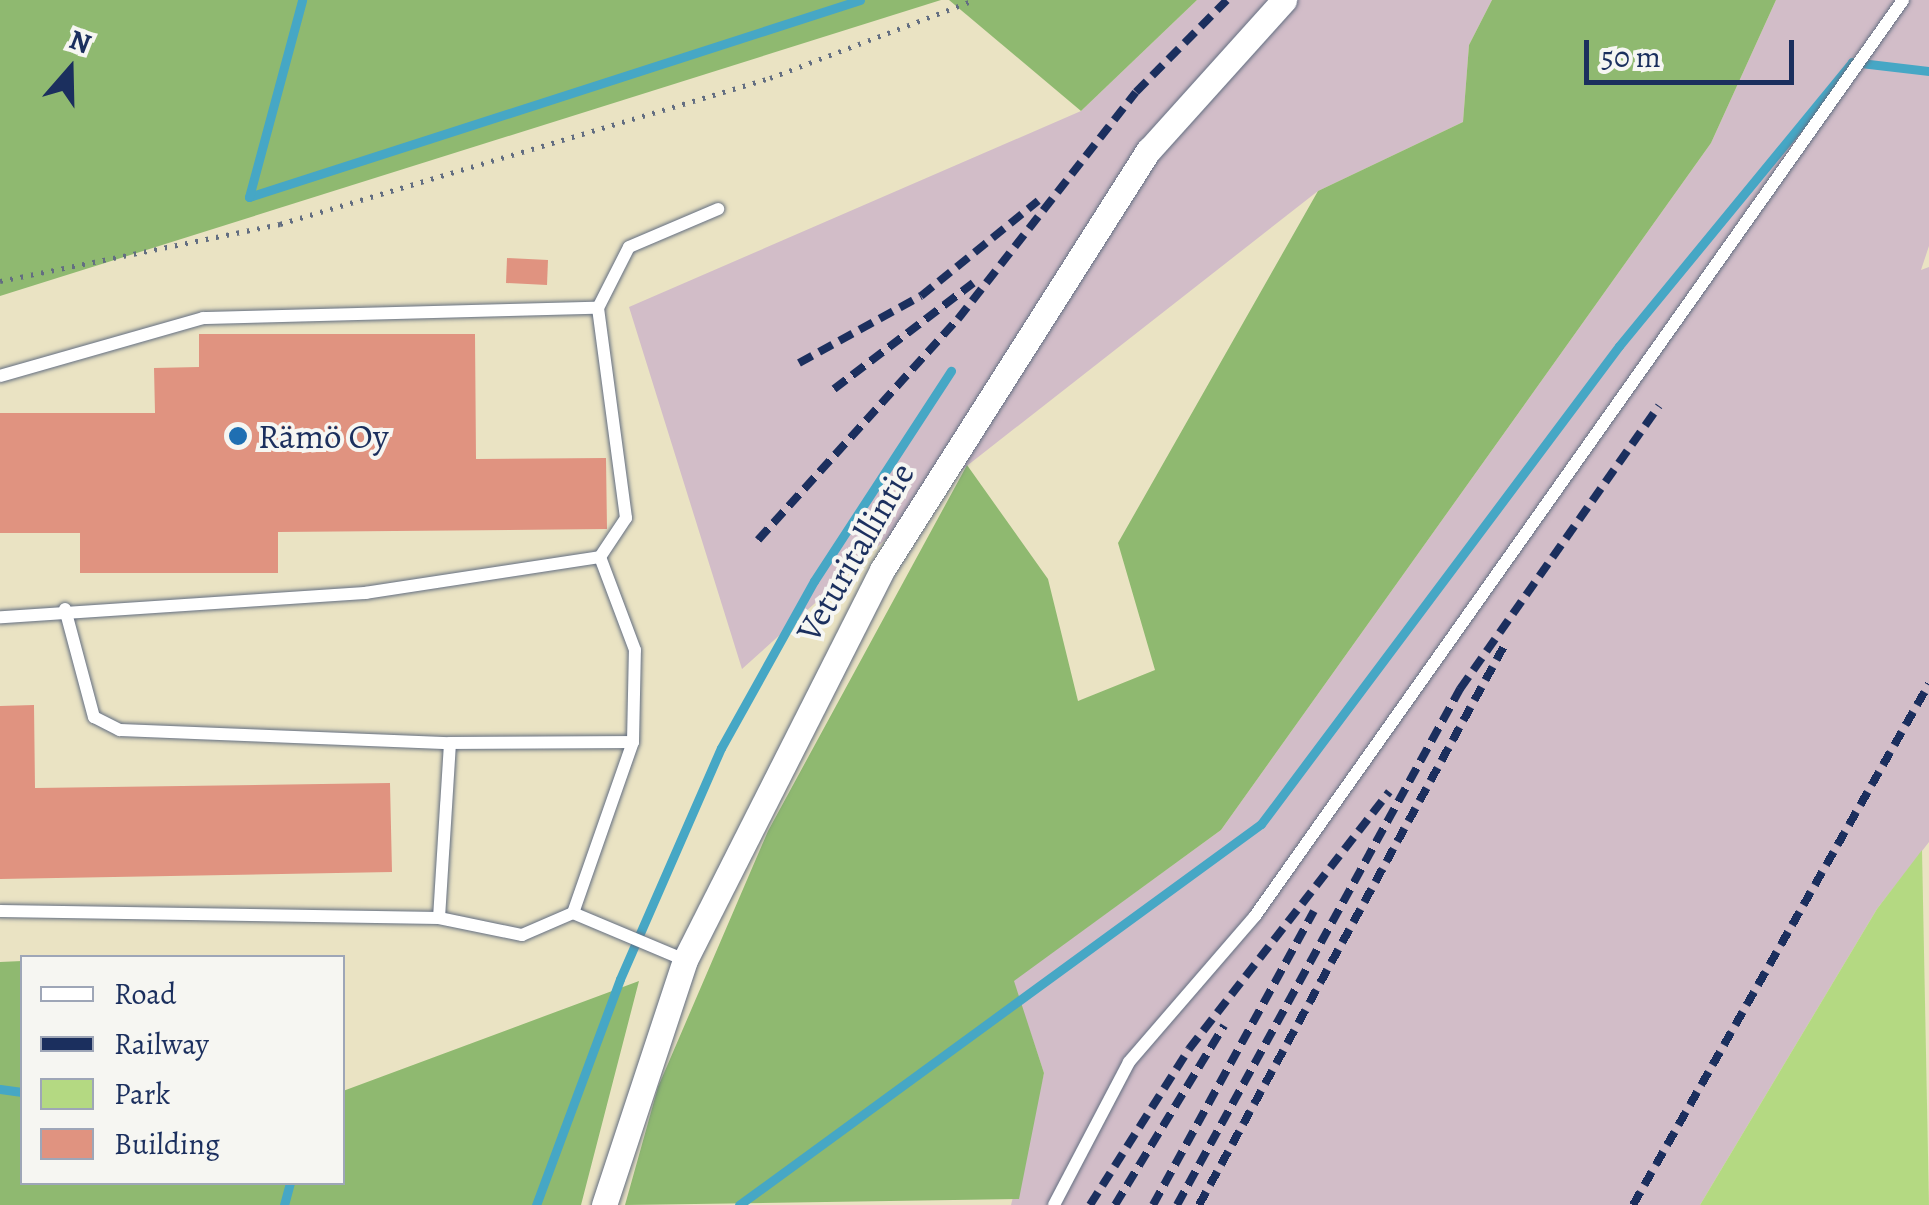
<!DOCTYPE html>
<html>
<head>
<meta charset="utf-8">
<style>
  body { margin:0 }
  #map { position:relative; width:1929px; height:1205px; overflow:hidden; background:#eae3c3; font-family:Alegreya,serif }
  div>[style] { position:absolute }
  .industrial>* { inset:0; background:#d2bdc8 }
  .green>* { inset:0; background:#b4d982 }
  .forest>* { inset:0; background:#8fb970 }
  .stream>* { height:9px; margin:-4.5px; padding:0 4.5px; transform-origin:4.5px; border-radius:4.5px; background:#46a7c5 }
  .building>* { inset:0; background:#e09380 }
  .path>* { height:5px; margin-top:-2.5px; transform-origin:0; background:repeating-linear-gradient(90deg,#636e81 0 2.5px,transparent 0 10.5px) }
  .roads { filter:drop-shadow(0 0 2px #636e81) drop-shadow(0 0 2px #636e81) }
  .service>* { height:12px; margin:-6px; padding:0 6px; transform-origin:6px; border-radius:6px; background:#fff }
  .minor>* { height:25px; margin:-12.5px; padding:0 12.5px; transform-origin:12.5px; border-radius:12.5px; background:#fff }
  .rail>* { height:8px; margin-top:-4px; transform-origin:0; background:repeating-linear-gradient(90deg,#1b2f5e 0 15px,transparent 0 23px) }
  .dots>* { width:28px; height:28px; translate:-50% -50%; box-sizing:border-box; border:5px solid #f6f6f2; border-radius:50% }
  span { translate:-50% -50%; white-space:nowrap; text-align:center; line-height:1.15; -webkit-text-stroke:8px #f6f6f2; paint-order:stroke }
  .poi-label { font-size:35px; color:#1b2f5e }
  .left { translate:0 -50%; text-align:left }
  .street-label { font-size:35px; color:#1b2f5e }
  .legend { position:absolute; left:20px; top:955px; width:325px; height:230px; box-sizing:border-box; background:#f6f6f2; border:2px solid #9ea6b7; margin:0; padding:12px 18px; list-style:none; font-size:30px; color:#1b2f5e }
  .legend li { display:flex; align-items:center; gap:20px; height:50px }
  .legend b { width:50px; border:2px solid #9ea6b7 }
  .north { position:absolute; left:20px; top:20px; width:100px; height:100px; -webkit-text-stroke:8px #f6f6f2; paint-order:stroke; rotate:20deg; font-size:28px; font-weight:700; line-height:40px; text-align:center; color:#1b2f5e }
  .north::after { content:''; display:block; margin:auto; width:35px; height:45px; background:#1b2f5e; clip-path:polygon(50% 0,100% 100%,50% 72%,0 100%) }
  .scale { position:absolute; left:1584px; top:40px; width:210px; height:45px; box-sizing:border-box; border:5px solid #1b2f5e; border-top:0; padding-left:12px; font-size:30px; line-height:35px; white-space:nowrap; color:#1b2f5e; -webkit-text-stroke:8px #f6f6f2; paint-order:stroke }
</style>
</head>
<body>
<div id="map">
  <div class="industrial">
    <div style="clip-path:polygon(1197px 0,1492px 0,1469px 45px,1463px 122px,1318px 191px,968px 465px,742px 669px,629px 307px,1081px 111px)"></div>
    <div style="clip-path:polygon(1776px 0,1929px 0,1929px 246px,1921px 270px,1929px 267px,1929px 842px,1877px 909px,1700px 1205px,1011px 1205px,1044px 1073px,1013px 981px,1221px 830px,1711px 143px)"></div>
  </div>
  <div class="green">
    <div style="clip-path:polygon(1922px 850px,1929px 1205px,1700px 1205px,1877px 909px)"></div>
  </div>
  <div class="forest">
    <div style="clip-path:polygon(0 0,941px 0,0 296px)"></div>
    <div style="clip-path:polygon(949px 0,1197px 0,1081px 111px)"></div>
    <div style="clip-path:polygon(1492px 0,1776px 0,1711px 143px,1221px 830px,1014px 981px,1044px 1073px,1019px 1199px,625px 1205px,658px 1087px,768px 831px,967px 465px,1048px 579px,1078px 701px,1155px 670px,1118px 543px,1318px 191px,1463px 122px,1469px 45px)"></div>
    <div style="clip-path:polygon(22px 961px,22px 1182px,342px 1182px,343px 1091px,639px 981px,581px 1205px,0 1205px,0 962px)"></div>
  </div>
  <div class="stream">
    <div style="left:249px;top:197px;width:642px;rotate:-17.87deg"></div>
    <div style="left:249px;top:197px;width:204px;rotate:-74.9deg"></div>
    <div style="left:0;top:1089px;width:22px;rotate:8deg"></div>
    <div style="left:284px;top:1205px;width:24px;rotate:-75deg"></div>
    <div style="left:536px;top:1205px;width:241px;rotate:-69.6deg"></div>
    <div style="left:620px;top:979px;width:252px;rotate:-66.4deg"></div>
    <div style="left:721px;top:748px;width:191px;rotate:-60.9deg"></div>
    <div style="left:814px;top:581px;width:251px;rotate:-56.9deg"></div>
    <div style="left:739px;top:1205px;width:646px;rotate:-36.13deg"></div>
    <div style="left:1261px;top:824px;width:597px;rotate:-53.17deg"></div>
    <div style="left:1619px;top:346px;width:367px;rotate:-50.6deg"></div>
    <div style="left:1852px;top:62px;width:78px;rotate:6.7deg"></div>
  </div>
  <div class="building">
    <div style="clip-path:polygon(507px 258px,548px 260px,547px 285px,506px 283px)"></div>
    <div style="clip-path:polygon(199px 334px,475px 334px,476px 459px,606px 458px,607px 529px,278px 532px,278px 573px,80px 573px,80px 533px,0 533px,0 413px,155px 413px,154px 368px,199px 367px)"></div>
    <div style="clip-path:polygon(34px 705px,35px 788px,390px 783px,392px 872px,0 879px,0 706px)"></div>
  </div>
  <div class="path">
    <div style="left:0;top:281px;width:286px;rotate:-11.5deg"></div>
    <div style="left:280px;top:224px;width:511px;rotate:-16.59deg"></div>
    <div style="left:770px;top:78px;width:218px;rotate:-20.9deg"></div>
  </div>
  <div class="roads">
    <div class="service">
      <div style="left:598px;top:308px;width:68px;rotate:-63.1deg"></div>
      <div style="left:629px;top:247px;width:97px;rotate:-23.1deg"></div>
      <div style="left:0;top:376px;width:211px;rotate:-15.9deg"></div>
      <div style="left:203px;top:318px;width:395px;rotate:-1.5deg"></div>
      <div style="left:598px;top:308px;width:212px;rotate:82.4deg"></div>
      <div style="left:626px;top:518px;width:47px;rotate:123.7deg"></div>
      <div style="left:600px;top:557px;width:237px;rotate:171.3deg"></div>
      <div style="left:366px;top:593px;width:367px;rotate:176.2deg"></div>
      <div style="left:65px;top:609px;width:112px;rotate:75deg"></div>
      <div style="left:94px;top:717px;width:29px;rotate:27deg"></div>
      <div style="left:120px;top:730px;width:330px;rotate:2.3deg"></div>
      <div style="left:0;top:911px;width:439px;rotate:0.9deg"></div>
      <div style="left:439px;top:918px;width:85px;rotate:11.6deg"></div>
      <div style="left:522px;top:935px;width:56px;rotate:-23.3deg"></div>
      <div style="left:573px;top:913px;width:121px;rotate:22.8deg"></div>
      <div style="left:573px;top:913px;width:181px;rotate:-70.7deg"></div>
      <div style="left:633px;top:742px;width:92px;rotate:-88.8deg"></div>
      <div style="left:635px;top:650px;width:99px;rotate:-110.6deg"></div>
      <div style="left:439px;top:918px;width:175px;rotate:-86.4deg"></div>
      <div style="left:450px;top:743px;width:183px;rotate:-0.3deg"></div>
      <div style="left:1054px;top:1205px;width:161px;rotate:-62.3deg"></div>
      <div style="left:1129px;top:1062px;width:193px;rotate:-49.2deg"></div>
      <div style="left:1255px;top:916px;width:1122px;rotate:-54.72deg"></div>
    </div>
    <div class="minor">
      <div style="left:604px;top:1205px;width:258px;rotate:-71.7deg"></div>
      <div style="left:685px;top:960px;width:437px;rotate:-63.2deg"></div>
      <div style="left:882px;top:570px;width:498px;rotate:-57.6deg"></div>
      <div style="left:1149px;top:150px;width:202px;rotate:-48deg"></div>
    </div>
  </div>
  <div class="rail">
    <div style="left:799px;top:363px;width:139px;rotate:-28.8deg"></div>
    <div style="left:921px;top:296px;width:151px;rotate:-39.1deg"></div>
    <div style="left:834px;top:389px;width:175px;rotate:-37.3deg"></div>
    <div style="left:758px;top:540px;width:298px;rotate:-47.9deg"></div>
    <div style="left:958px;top:319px;width:288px;rotate:-51.9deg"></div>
    <div style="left:1136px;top:92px;width:129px;rotate:-45.3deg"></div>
    <div style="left:1090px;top:1205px;width:185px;rotate:-57.6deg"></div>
    <div style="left:1189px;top:1049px;width:326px;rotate:-52.1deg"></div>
    <div style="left:1115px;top:1205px;width:210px;rotate:-58.7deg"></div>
    <div style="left:1153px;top:1205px;width:335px;rotate:-61.3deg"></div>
    <div style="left:1177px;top:1205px;width:589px;rotate:-61.26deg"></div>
    <div style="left:1460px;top:689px;width:346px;rotate:-54.9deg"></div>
    <div style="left:1199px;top:1205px;width:635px;rotate:-61.38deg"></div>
    <div style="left:1633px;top:1205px;width:599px;rotate:-60.4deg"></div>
  </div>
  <div class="dots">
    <div style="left:238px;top:436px;background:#1f6fb2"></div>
  </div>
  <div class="poi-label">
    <span class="left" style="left:258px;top:436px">Rämö Oy</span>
  </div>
  <div class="street-label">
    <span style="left:855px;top:552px;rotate:-60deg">Veturitallintie</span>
  </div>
  <ul class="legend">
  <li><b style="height:12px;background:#fff"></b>Road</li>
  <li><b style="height:12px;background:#1b2f5e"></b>Railway</li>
  <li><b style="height:28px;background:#b4d982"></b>Park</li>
  <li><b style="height:28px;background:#e09380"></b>Building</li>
  </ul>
  <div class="north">N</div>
  <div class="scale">50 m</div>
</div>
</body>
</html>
